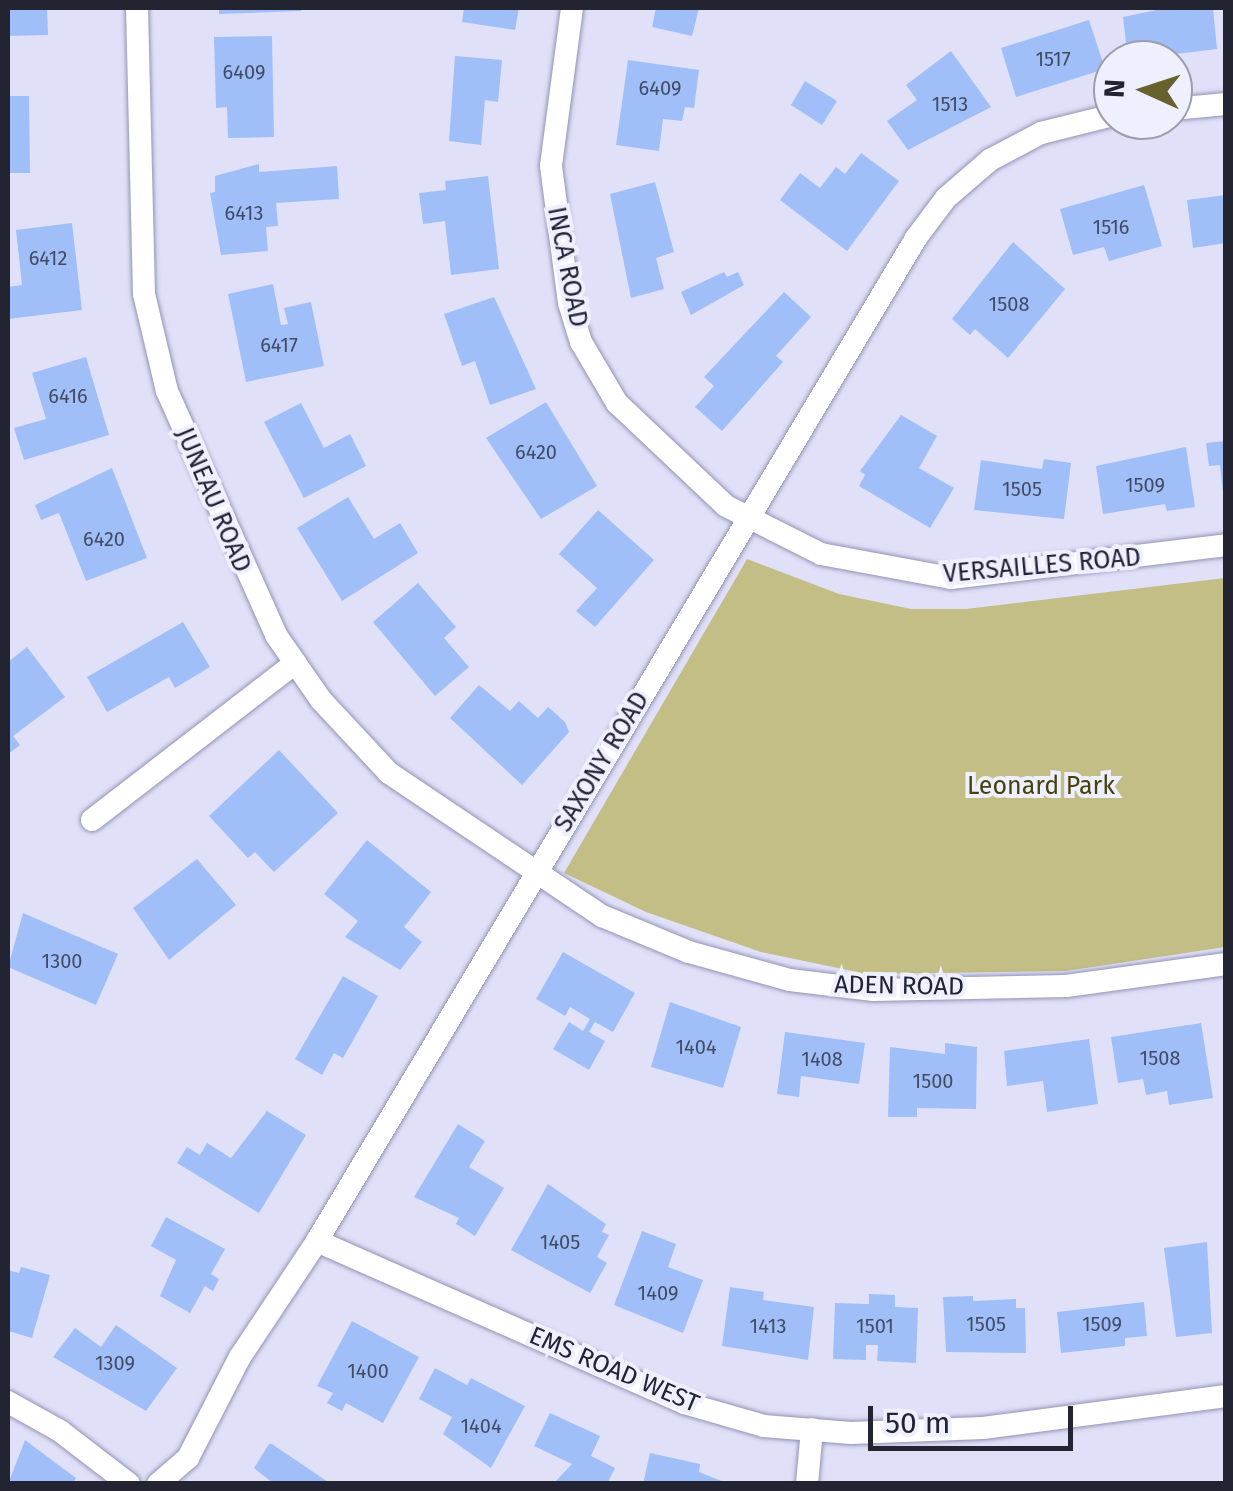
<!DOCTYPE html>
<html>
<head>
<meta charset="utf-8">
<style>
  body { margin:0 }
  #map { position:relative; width:1233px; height:1491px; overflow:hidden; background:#e0e1f8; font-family:"Fira Sans",sans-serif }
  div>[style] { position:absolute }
  .green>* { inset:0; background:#c3bd86 }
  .building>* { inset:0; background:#a0bff8 }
  .roads { filter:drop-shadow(0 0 2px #9193b6) drop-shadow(0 0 2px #9193b6) }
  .minor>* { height:22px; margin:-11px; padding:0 11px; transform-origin:11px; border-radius:11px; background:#fff }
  span { translate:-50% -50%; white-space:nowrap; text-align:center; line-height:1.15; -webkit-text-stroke:8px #eeefff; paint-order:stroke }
  .number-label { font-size:20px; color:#424b64 }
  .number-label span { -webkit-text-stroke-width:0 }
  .street-label { font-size:25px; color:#232432 }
  .park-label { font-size:25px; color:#47410b }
  .frame { position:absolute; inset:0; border:10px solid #232432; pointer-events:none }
  .north { position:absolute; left:1093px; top:40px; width:100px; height:100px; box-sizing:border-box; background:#eeefff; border:2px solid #9d9ead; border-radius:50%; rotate:273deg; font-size:28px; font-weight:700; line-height:40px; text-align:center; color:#232432 }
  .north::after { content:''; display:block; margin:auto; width:35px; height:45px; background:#67612d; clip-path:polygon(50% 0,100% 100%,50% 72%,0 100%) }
  .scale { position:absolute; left:868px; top:1406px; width:205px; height:45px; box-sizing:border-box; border:5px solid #232432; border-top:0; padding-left:12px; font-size:30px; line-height:35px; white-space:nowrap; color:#232432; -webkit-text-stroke:8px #eeefff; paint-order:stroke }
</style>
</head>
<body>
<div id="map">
  <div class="green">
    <div style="clip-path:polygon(747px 559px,839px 594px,911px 609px,966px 609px,1225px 578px,1225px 947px,1066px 971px,867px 974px,761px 952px,646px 912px,564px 873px)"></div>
  </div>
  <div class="building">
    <div style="clip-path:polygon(8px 8px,47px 8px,48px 35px,8px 36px)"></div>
    <div style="clip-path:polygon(219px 8px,301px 8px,301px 11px,219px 14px)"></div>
    <div style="clip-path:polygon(464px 8px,519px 8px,515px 30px,462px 22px)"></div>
    <div style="clip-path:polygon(656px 8px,699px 8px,692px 36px,652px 27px)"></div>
    <div style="clip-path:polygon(1166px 8px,1213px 8px,1217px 49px,1128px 60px,1123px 17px)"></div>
    <div style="clip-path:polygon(1089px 20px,1105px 69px,1016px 97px,1001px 48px)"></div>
    <div style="clip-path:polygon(272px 36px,274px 137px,228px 138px,227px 107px,216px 108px,214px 37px)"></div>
    <div style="clip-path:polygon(951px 51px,991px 107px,908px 150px,887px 121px,917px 100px,906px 85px)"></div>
    <div style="clip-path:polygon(455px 56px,502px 60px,498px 102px,485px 100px,481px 145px,449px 141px)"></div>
    <div style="clip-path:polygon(628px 60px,699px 70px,694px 108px,685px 107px,682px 121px,663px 119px,659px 151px,616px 145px)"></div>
    <div style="clip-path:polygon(805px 81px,837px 101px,822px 125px,791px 105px)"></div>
    <div style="clip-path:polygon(8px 96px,29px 96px,30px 173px,8px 173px)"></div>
    <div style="clip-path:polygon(861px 153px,899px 181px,847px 251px,780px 200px,800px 173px,820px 188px,836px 167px,845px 174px)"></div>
    <div style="clip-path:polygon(259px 164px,259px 172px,337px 166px,339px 199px,276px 203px,278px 226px,266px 227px,268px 251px,221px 255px,210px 193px,215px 192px,215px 176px)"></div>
    <div style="clip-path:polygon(488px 176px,499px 269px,451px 275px,445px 221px,423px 224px,419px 193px,446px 190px,445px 181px)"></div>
    <div style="clip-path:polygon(655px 182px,674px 252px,656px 258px,664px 289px,631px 298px,610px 194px)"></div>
    <div style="clip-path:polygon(1144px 185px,1162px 246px,1109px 261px,1104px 247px,1073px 255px,1060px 209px)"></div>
    <div style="clip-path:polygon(1226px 195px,1226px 243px,1193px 248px,1187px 200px)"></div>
    <div style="clip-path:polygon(72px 223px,82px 310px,8px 319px,8px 287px,22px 285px,16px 230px)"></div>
    <div style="clip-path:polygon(1013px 242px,1065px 289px,1008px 358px,975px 329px,970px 335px,952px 319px)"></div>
    <div style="clip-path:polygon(724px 272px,727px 277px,738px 272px,744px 285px,691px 315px,681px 292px)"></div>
    <div style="clip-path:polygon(273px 284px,281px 325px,288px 324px,284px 308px,311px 302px,324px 366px,246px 382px,228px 294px)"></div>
    <div style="clip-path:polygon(784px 292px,811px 317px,776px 356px,783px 362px,722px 431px,695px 407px,714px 386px,704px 377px)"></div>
    <div style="clip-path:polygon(494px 297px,536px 389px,490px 405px,475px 361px,462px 366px,444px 314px)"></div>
    <div style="clip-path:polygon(86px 357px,109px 435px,24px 460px,14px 428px,46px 419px,32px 373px)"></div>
    <div style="clip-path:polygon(546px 402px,597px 486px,541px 519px,486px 438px)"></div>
    <div style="clip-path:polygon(301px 403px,324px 448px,350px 434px,366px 466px,304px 498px,264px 422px)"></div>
    <div style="clip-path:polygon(901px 415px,937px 436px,919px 468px,954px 488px,930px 528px,859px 486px,865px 475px,860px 471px)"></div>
    <div style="clip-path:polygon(1226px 441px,1226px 492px,1223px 492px,1220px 465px,1209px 466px,1206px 443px)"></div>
    <div style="clip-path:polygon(1186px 447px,1195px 507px,1167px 511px,1165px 504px,1103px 514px,1096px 466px)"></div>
    <div style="clip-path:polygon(1044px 459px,1071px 463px,1064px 519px,974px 510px,981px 460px,1042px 469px)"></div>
    <div style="clip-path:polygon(112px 468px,147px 558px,86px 581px,59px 513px,41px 520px,35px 505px)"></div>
    <div style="clip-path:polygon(348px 497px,374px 539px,400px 523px,418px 553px,342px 601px,297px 528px)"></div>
    <div style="clip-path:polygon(598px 510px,654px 560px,595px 627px,576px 611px,597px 588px,559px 554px)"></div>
    <div style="clip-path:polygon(418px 583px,456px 627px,444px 638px,469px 667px,435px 696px,373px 622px)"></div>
    <div style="clip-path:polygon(183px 622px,210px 667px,175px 688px,169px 677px,107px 712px,87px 677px)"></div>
    <div style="clip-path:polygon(27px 647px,65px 697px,13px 736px,20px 745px,8px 754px,8px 662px)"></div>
    <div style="clip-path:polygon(479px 685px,510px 711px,519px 701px,538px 718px,548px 707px,565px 722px,569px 732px,522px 785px,450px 718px)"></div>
    <div style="clip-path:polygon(279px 750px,338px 813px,274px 872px,255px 852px,248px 858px,209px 816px)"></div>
    <div style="clip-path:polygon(367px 840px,431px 892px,404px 927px,422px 942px,400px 970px,345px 937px,358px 921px,324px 894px)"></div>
    <div style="clip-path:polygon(197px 859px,236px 905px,169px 960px,133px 908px)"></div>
    <div style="clip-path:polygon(23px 913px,118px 954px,96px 1005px,8px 967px)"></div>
    <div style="clip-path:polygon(563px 952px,635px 993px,613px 1032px,595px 1022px,589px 1032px,605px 1041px,589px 1070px,553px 1049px,569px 1022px,583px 1031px,590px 1019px,570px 1007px,565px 1016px,536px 999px)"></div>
    <div style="clip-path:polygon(343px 976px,378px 996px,343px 1058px,334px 1053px,322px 1075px,295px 1059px)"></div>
    <div style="clip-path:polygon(670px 1002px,741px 1027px,723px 1088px,651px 1067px)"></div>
    <div style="clip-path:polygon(1201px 1023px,1213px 1098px,1169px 1105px,1167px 1091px,1146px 1095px,1143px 1079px,1118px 1083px,1111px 1037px)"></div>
    <div style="clip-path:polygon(785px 1032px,865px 1043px,859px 1084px,801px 1076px,799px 1097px,777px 1094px)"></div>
    <div style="clip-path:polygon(1089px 1039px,1098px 1104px,1047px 1112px,1043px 1081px,1007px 1086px,1004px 1051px)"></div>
    <div style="clip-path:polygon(945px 1043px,977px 1047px,976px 1109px,917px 1108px,917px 1117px,888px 1117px,890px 1047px,945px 1054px)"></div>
    <div style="clip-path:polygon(267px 1111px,306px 1135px,259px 1213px,177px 1163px,187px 1147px,200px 1155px,207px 1143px,231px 1158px)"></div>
    <div style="clip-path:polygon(458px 1124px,485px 1141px,469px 1167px,504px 1188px,475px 1236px,456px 1224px,459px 1218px,414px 1197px)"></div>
    <div style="clip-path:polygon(548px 1184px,606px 1224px,602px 1232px,609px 1235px,597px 1257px,607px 1263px,590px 1293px,511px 1250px)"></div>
    <div style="clip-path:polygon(166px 1217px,225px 1249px,211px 1274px,219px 1279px,213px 1291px,205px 1286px,190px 1313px,160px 1296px,176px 1260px,151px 1246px)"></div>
    <div style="clip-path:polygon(642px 1231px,676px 1244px,668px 1267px,703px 1280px,683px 1333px,614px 1305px)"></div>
    <div style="clip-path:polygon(1207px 1242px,1212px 1333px,1176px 1337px,1164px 1248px)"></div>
    <div style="clip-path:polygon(21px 1267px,50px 1275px,32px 1338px,8px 1331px,8px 1270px,19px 1273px)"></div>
    <div style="clip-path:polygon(730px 1287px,764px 1292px,763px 1300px,814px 1307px,808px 1360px,722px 1346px)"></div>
    <div style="clip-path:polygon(869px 1294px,895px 1295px,895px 1307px,918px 1308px,916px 1363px,877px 1361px,878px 1345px,866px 1345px,866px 1360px,833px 1359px,835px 1303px,869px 1304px)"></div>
    <div style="clip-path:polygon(973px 1296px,973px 1301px,1016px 1299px,1016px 1308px,1025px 1308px,1026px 1353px,946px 1352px,943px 1297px)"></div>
    <div style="clip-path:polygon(1144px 1302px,1147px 1336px,1125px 1338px,1125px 1346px,1061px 1353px,1057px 1312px)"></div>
    <div style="clip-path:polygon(352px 1321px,419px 1357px,383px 1423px,346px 1403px,342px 1411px,327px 1403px,333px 1393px,317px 1386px)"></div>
    <div style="clip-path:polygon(116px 1325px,177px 1368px,146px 1411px,53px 1357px,75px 1328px,101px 1347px)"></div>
    <div style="clip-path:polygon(435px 1368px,467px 1385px,471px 1378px,525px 1406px,491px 1468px,443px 1434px,452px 1417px,419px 1399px)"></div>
    <div style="clip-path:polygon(550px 1413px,600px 1436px,591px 1456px,615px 1468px,607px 1484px,553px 1484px,572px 1464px,534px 1446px)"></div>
    <div style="clip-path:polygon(25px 1440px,76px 1478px,73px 1484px,8px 1484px)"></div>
    <div style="clip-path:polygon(269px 1444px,272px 1444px,331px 1484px,274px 1484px,254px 1468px)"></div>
    <div style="clip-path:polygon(650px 1453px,700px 1464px,699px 1472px,729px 1484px,643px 1484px)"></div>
  </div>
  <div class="roads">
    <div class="minor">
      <div style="left:137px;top:8px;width:286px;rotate:88.6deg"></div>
      <div style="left:144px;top:294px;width:100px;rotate:76.7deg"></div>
      <div style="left:167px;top:391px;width:267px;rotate:65.9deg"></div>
      <div style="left:276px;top:635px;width:79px;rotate:55.3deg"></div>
      <div style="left:321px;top:700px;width:100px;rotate:47deg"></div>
      <div style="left:389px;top:773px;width:257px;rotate:33.9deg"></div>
      <div style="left:602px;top:916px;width:94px;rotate:22.5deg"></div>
      <div style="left:689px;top:952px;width:105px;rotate:15.5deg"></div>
      <div style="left:790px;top:980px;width:84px;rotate:6.9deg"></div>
      <div style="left:873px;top:990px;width:193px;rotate:-1.2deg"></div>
      <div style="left:1066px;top:986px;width:162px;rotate:-7.8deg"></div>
      <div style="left:572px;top:8px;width:159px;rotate:97.6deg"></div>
      <div style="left:551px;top:166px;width:138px;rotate:82.5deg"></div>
      <div style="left:569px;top:303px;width:41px;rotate:72.9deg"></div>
      <div style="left:581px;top:342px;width:71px;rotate:59.5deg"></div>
      <div style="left:617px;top:403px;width:150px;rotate:43.4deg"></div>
      <div style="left:726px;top:506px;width:106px;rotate:26.8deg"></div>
      <div style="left:821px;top:554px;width:132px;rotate:10.5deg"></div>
      <div style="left:951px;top:578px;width:277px;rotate:-6.8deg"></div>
      <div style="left:1173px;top:109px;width:53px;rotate:-5.4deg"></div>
      <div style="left:92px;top:820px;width:257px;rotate:-37.7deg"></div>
      <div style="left:317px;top:1241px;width:401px;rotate:23.8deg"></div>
      <div style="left:684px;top:1403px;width:83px;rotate:16deg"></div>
      <div style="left:764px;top:1426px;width:87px;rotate:4.6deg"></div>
      <div style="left:851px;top:1433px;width:132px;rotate:-2.2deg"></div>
      <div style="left:983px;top:1428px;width:245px;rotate:-7.5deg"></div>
      <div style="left:8px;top:1402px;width:60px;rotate:29.1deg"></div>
      <div style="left:60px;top:1431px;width:87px;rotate:37.5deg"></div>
      <div style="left:158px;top:1484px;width:40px;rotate:-41deg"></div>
      <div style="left:188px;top:1458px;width:114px;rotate:-62.8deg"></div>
      <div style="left:240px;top:1357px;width:139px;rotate:-56.4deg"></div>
      <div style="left:317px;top:1241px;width:1168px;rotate:-59.15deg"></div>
      <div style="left:916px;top:238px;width:50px;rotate:-53.1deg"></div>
      <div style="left:946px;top:198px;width:58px;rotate:-40.8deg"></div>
      <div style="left:990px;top:160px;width:58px;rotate:-27.9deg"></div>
      <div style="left:1041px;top:133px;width:74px;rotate:-14deg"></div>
      <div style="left:807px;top:1484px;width:55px;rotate:-84.8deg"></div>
    </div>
  </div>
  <div class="number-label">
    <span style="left:1053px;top:59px">1517</span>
    <span style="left:244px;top:72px">6409</span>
    <span style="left:660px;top:88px">6409</span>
    <span style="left:950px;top:104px">1513</span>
    <span style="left:244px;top:213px">6413</span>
    <span style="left:1111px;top:227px">1516</span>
    <span style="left:48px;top:258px">6412</span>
    <span style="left:1009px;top:304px">1508</span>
    <span style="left:279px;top:345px">6417</span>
    <span style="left:68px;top:396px">6416</span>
    <span style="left:536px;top:452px">6420</span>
    <span style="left:1145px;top:485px">1509</span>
    <span style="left:1022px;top:489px">1505</span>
    <span style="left:104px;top:539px">6420</span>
    <span style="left:62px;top:961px">1300</span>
    <span style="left:696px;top:1047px">1404</span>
    <span style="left:1160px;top:1058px">1508</span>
    <span style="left:822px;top:1059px">1408</span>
    <span style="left:933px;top:1081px">1500</span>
    <span style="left:560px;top:1242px">1405</span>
    <span style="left:658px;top:1293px">1409</span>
    <span style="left:986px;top:1324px">1505</span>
    <span style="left:1102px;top:1324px">1509</span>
    <span style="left:768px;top:1326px">1413</span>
    <span style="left:875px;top:1326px">1501</span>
    <span style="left:115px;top:1363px">1309</span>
    <span style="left:368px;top:1371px">1400</span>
    <span style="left:481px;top:1426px">1404</span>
  </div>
  <div class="street-label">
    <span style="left:567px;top:267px;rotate:79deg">INCA ROAD</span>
    <span style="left:213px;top:500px;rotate:67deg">JUNEAU ROAD</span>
    <span style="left:1042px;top:566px;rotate:-5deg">VERSAILLES ROAD</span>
    <span style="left:602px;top:762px;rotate:-59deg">SAXONY ROAD</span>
    <span style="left:899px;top:986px;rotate:1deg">ADEN ROAD</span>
    <span style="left:614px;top:1370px;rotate:23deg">EMS ROAD WEST</span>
  </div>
  <div class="park-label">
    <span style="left:1041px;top:786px">Leonard Park</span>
  </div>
  <div class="frame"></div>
  <div class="north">N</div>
  <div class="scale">50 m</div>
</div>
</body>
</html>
